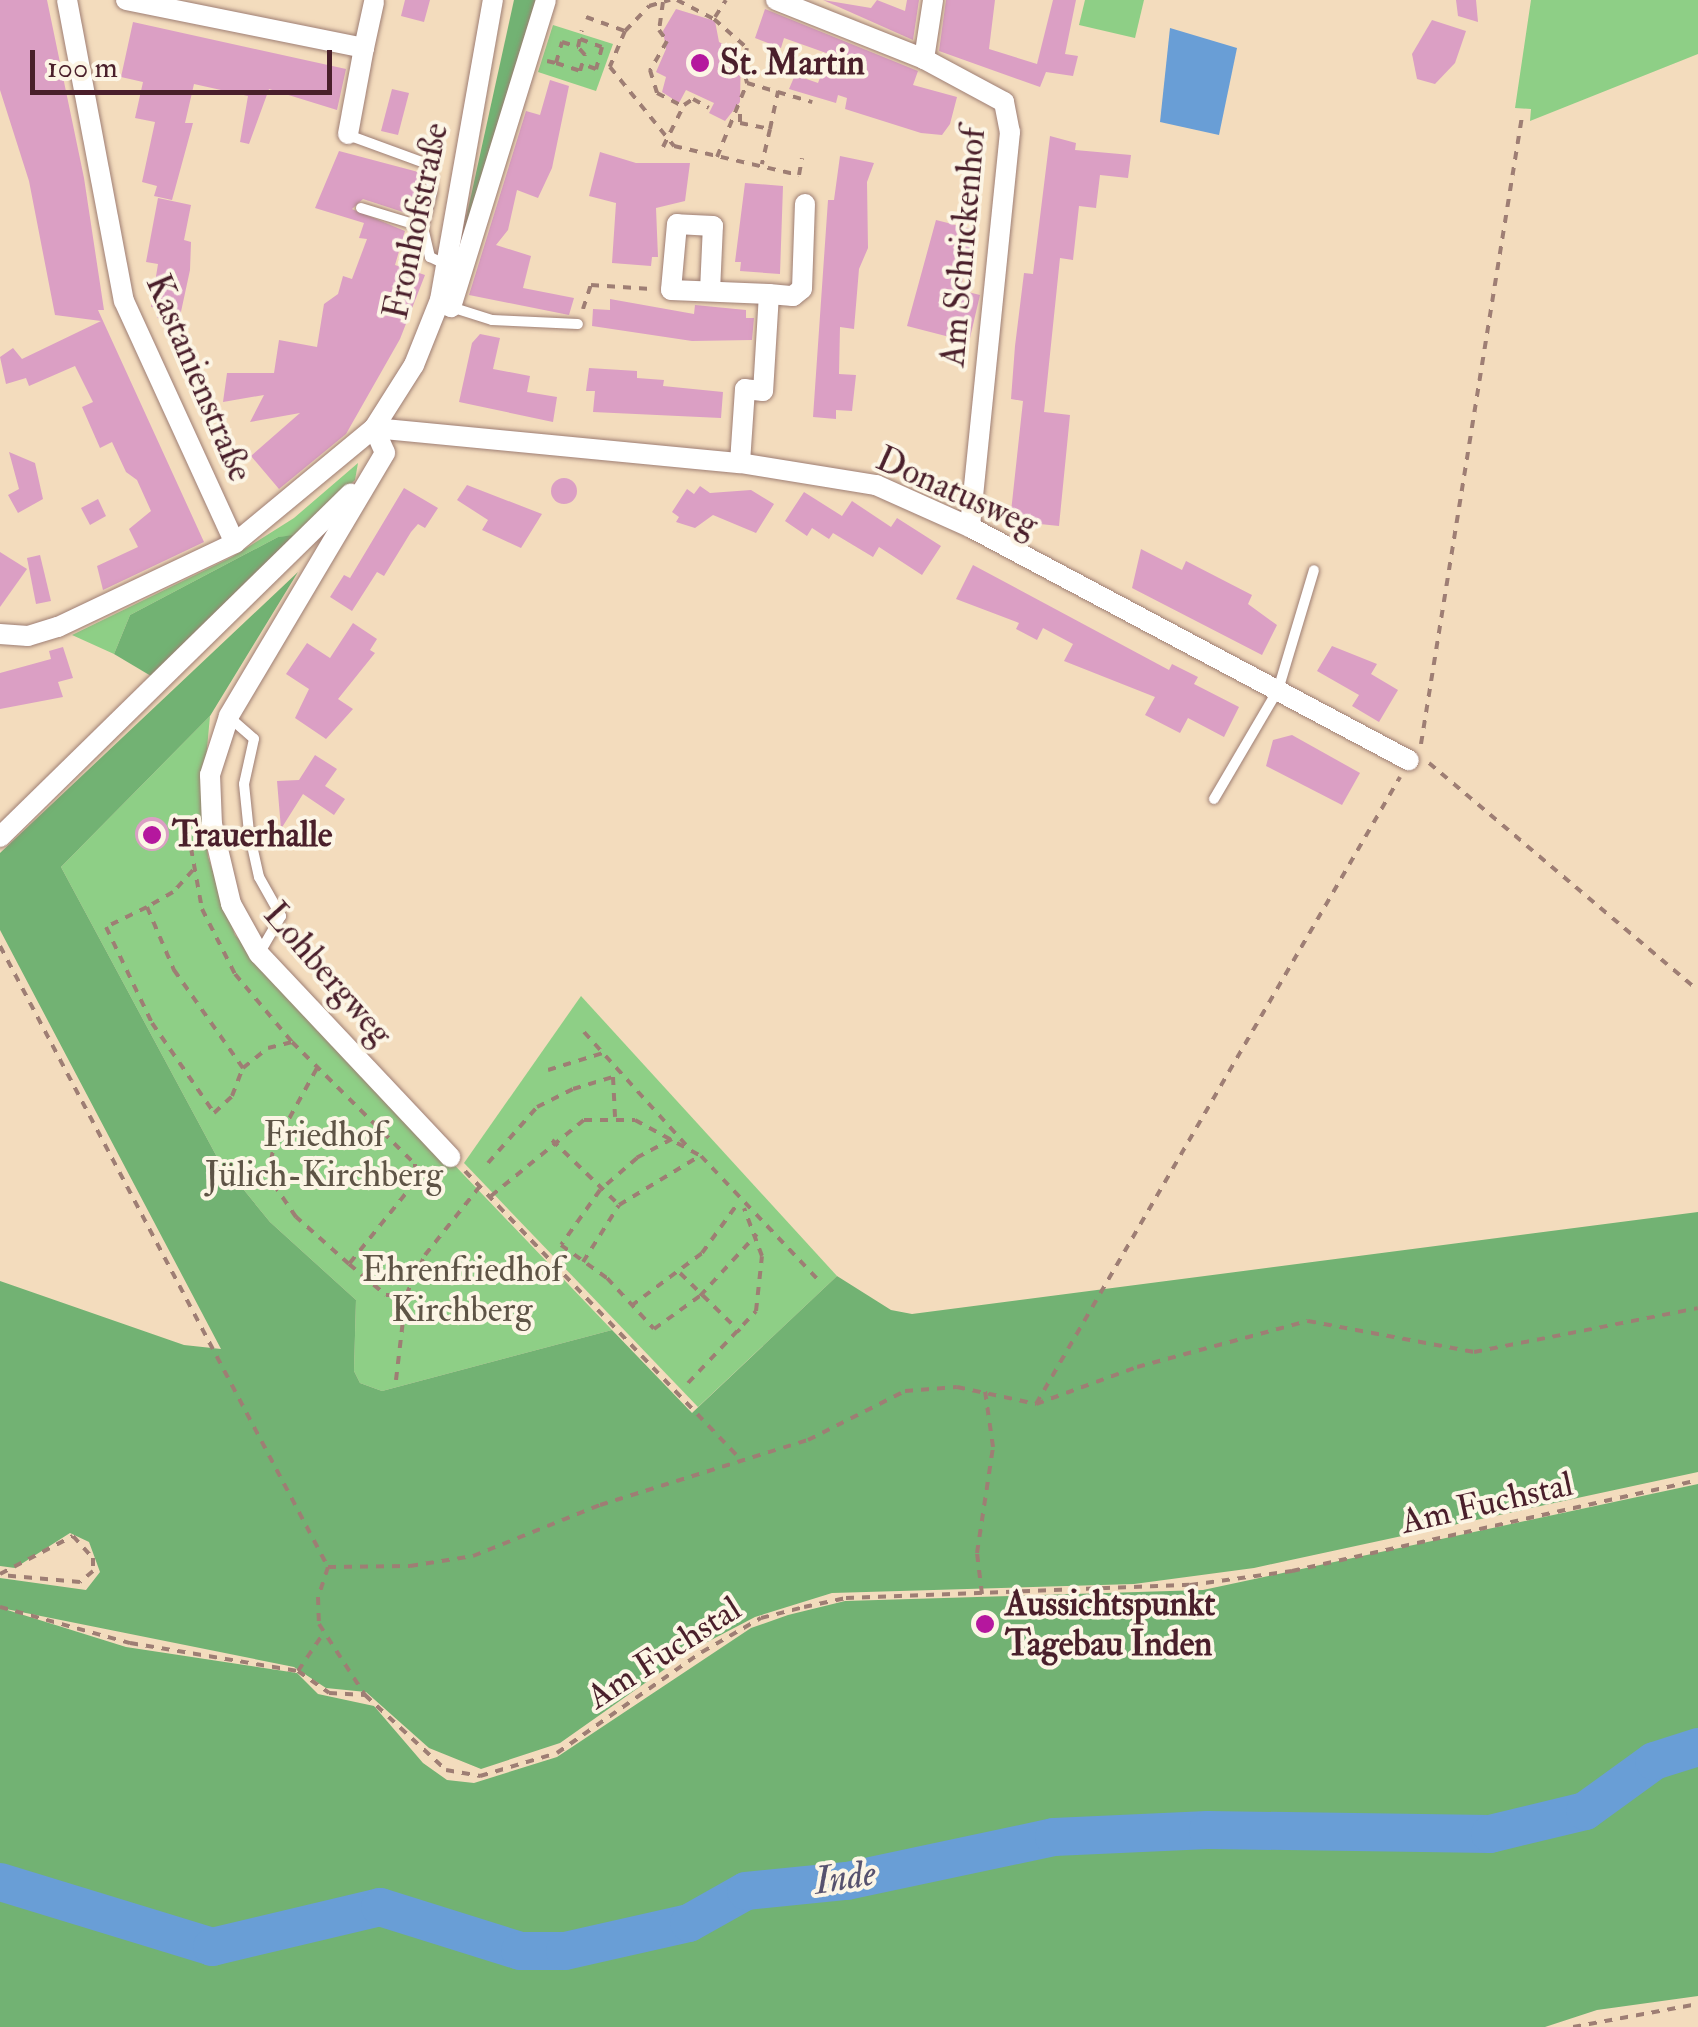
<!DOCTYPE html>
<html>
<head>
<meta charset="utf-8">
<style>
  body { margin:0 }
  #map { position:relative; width:1698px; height:2027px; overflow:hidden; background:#f3dcbd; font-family:"IM FELL Double Pica",serif }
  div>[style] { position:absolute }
  .green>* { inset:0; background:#8ecf86 }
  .forest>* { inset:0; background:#72b273 }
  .water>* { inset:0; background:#699ed6 }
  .river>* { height:38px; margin:-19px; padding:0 19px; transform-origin:19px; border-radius:19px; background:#699ed6 }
  .building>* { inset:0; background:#db9fc4 }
  .round { border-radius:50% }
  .path>* { height:4px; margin-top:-2px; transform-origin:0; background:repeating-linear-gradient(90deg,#9e7e74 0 8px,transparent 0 16px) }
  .roads { filter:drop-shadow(0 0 2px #9e7e74) drop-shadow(0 0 2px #9e7e74) }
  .lane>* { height:10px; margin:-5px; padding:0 5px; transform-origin:5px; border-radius:5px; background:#fff }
  .street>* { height:20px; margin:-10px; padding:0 10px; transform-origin:10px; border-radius:10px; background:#fff }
  .dots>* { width:28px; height:28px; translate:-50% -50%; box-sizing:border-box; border:5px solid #fcf5e5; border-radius:50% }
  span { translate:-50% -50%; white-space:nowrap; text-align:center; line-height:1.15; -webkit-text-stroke:8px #fcf5e5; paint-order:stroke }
  .poi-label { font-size:35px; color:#4a1f2b; font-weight:700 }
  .left { translate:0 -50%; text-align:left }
  .street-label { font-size:35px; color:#4a1f2b }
  .park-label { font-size:35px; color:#5e5446 }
  .water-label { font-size:38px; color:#56526f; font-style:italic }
  .scale { position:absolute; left:30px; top:50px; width:302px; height:45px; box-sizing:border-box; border:5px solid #4a1f2b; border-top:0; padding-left:12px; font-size:30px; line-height:35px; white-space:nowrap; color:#4a1f2b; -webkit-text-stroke:8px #fcf5e5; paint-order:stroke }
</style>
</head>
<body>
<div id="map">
  <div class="green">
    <div style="clip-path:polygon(1085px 0,1144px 0,1135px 38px,1079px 25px)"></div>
    <div style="clip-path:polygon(1531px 0,1698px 0,1698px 54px,1530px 121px,1531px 109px,1515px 108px)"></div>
    <div style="clip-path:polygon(553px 25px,613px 44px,596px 91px,538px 72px)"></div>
    <div style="clip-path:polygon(358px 463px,355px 480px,270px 565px,293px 536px,278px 537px,130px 615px,114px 654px,72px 635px,232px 557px,294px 518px)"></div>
    <div style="clip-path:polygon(210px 716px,202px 803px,208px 857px,235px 935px,612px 1330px,382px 1391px,360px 1383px,354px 1371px,356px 1300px,270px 1222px,217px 1157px,61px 867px)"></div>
    <div style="clip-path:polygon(581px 996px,837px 1276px,698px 1407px,464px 1163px)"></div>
  </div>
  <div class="forest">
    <div style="clip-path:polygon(514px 0,541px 0,456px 264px)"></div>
    <div style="clip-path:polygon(294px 535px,151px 676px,114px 654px,130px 615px,278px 537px)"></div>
    <div style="clip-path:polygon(298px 572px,210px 716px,61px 867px,217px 1157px,270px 1222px,356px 1300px,354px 1371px,360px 1383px,382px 1391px,612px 1330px,692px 1413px,837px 1276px,891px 1310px,912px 1314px,1698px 1212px,1698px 1472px,1254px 1568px,1134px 1584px,832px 1593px,755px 1617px,692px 1650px,560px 1743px,481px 1769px,429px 1748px,366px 1692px,326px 1688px,294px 1667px,1px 1608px,126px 1647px,297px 1673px,318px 1694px,374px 1706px,423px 1763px,447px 1780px,474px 1783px,557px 1757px,751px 1628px,788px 1615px,845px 1601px,1203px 1590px,1698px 1484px,1698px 1996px,1597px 2010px,1545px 2027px,0 2027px,0 1578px,86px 1590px,100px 1572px,89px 1542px,70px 1533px,15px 1568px,0 1566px,0 1281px,184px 1345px,221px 1349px,0 930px,0 853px)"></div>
  </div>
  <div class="water">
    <div style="clip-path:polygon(1170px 28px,1237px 48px,1219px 135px,1160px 122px)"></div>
  </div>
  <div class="river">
    <div style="left:0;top:1882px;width:222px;rotate:17deg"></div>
    <div style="left:212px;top:1947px;width:173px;rotate:-13.4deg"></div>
    <div style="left:380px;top:1907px;width:147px;rotate:17.4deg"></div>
    <div style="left:520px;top:1951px;width:45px"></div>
    <div style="left:565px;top:1951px;width:127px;rotate:-12.7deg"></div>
    <div style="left:689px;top:1923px;width:65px;rotate:-29.3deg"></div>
    <div style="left:746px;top:1891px;width:101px;rotate:-5.7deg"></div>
    <div style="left:847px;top:1881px;width:212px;rotate:-12deg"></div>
    <div style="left:1054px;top:1837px;width:154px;rotate:-2.6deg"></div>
    <div style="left:1208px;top:1830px;width:282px;rotate:0.8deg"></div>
    <div style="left:1490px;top:1834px;width:98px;rotate:-13.6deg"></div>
    <div style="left:1585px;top:1811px;width:85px;rotate:-35.9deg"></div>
    <div style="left:1654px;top:1761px;width:46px;rotate:-17.7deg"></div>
  </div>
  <div class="building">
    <div style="clip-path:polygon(0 0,47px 0,84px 178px,104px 310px,98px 310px,204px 542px,103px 590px,97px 566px,138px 547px,129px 529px,151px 511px,137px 480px,126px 472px,112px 442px,100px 448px,82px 407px,93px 402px,75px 366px,29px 386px,26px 378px,6px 384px,0 357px,13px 348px,22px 359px,101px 321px,55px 315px,29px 181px,0 90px)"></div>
    <div style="clip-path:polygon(405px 0,430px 0,424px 22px,401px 16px)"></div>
    <div style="clip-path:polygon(823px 0,871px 8px,877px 0,905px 11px,907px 0,919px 0,913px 40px)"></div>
    <div style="clip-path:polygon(946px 0,995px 0,989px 49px,1037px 64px,1053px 0,1076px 0,1065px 54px,1078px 56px,1073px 76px,1046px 72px,1040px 87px,939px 51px)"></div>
    <div style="clip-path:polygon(1456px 0,1476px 0,1478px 22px,1458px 16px)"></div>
    <div style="clip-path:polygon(676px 9px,715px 21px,719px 42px,741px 53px,740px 102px,725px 121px,709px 113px,714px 103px,686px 90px,679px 103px,662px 92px,666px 77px,656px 72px,666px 49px,663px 31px)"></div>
    <div style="clip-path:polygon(765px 9px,918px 71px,913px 85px,957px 97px,950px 124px,942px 135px,921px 133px,845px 109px,847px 98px,838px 95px,836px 103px,789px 89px,795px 75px,818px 83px,829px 54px,784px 38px,781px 48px,755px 38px)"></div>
    <div style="clip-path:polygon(1432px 20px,1466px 31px,1455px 63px,1435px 84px,1417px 79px,1412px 54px)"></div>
    <div style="clip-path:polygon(133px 22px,346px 69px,337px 110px,269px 89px,249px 144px,240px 142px,248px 96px,194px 84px,185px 123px,193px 123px,172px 200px,154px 196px,157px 186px,142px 182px,155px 122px,135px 118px,143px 82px,121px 77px)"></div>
    <div style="clip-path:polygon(550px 80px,569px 86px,552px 168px,538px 198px,517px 190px,508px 230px,496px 245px,531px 256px,523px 288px,574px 298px,569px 315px,469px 295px,526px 111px,540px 115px)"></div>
    <div style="clip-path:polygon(392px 89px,409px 93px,398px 135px,381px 131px)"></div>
    <div style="clip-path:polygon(1050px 136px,1076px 143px,1075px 150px,1131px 155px,1128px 178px,1100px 175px,1096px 208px,1079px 206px,1073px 260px,1060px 258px,1044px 412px,1070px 415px,1059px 526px,1010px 521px,1023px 401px,1011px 399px,1015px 346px,1024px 273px,1033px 274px)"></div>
    <div style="clip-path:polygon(339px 151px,422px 173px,409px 214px,363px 199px,352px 209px,405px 231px,395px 265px,425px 275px,400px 339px,346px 434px,279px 489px,251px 456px,300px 413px,250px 422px,264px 395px,223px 402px,227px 373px,274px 373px,279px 340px,317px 347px,324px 304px,338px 294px,343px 276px,352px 279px,367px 239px,359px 238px,364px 223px,315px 208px)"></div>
    <div style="clip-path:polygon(600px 152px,636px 163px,690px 163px,685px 201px,656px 208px,658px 257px,652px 257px,651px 266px,612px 263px,616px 203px,589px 196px)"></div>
    <div style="clip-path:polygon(840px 156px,874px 163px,867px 182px,868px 248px,859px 269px,854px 329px,840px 327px,839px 374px,856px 375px,852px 411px,836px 410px,836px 419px,813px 417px,828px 200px,834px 200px)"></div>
    <div style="clip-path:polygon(745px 183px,783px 186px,780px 274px,740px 271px,741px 262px,735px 262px)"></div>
    <div style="clip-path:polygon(158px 198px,191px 205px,184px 240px,191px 242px,190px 270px,179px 321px,157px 318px,158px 308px,151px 307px,158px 264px,146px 262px)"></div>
    <div style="clip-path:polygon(936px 220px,976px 230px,960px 290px,980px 295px,969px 342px,907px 326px)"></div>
    <div style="clip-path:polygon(610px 299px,694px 314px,695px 305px,746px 310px,746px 318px,754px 318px,752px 340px,692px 341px,592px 326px,593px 309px,610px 310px)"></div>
    <div style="clip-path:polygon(480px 334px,500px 338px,493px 369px,530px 376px,527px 392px,557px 397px,553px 422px,459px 402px,472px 343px)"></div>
    <div style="clip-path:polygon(589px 368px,637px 371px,637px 378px,664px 380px,663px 386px,723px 392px,721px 418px,593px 412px,595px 391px,586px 391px)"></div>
    <div style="clip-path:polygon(9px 452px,35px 463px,43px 499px,18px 513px,8px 495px,19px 489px)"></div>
    <div class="round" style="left:551px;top:478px;width:26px;height:26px"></div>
    <div style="clip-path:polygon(467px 485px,542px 514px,521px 548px,482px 530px,488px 520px,457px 500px)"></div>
    <div style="clip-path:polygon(700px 486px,710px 493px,751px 490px,774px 504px,756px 533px,713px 515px,695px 528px,676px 522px,679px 517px,672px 512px,687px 489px,694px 494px)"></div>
    <div style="clip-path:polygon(404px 488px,438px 508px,425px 528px,418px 524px,411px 532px,384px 576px,377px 572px,352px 611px,330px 597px,344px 575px,350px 578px)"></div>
    <div style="clip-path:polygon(804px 492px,842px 516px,852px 501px,891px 527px,897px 518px,941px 546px,922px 575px,879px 547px,873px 557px,833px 533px,829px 539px,812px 528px,807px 536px,785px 521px)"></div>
    <div style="clip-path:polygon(98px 499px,106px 516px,90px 525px,81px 508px)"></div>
    <div style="clip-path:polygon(1141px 549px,1182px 570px,1186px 561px,1252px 595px,1248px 604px,1277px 625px,1262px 655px,1132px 588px)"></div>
    <div style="clip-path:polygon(0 552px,27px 569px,0 607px)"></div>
    <div style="clip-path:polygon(40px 555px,51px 601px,36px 604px,27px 558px)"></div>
    <div style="clip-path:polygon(973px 565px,1169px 670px,1172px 664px,1198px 677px,1194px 684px,1239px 707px,1224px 737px,1188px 718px,1180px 733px,1145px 715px,1155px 697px,1064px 661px,1073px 644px,1043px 628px,1037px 640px,1016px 629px,1019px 623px,956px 599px)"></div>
    <div style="clip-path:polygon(353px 623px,377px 639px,370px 650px,375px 653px,338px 699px,353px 709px,326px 739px,295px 718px,309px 689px,286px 674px,307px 643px,330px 658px)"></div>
    <div style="clip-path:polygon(1332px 646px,1377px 664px,1371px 674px,1398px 690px,1379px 722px,1352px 706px,1359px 695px,1317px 671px)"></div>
    <div style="clip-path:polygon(63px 647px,73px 678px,58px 682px,63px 697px,0 709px,0 673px,51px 659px,49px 651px)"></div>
    <div style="clip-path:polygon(1292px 735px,1360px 773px,1342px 805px,1266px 766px,1273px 740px)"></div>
    <div style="clip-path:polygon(315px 755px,337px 769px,325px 786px,345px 799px,334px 815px,303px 794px,281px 829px,277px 781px,299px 780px)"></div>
    <div class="round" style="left:135px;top:817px;width:34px;height:34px"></div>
  </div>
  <div class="path">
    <div style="left:677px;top:0;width:42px;rotate:27.2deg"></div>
    <div style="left:714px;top:19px;width:44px;rotate:41.3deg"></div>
    <div style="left:747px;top:48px;width:16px;rotate:108deg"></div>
    <div style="left:742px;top:63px;width:21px;rotate:76deg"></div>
    <div style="left:747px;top:83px;width:68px;rotate:16.3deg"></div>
    <div style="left:663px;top:2px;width:28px;rotate:98deg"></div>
    <div style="left:659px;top:30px;width:14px;rotate:54deg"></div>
    <div style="left:667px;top:41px;width:34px;rotate:120deg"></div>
    <div style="left:650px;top:70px;width:24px;rotate:73deg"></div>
    <div style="left:657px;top:93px;width:29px;rotate:27deg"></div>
    <div style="left:586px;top:17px;width:41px;rotate:19.7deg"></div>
    <div style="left:625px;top:31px;width:35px;rotate:-46deg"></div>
    <div style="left:649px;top:6px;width:22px;rotate:-16deg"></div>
    <div style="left:715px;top:17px;width:20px;rotate:-57deg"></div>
    <div style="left:625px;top:31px;width:39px;rotate:113deg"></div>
    <div style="left:610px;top:67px;width:102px;rotate:51deg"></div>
    <div style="left:674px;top:146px;width:128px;rotate:13.1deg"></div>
    <div style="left:799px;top:175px;width:17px;rotate:-80deg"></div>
    <div style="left:580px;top:39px;width:23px;rotate:20deg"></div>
    <div style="left:602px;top:47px;width:23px;rotate:105deg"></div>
    <div style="left:596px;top:69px;width:15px;rotate:-160deg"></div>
    <div style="left:547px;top:61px;width:9px;rotate:13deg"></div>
    <div style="left:556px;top:63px;width:22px;rotate:-74deg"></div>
    <div style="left:562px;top:42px;width:17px;rotate:17deg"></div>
    <div style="left:578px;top:47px;width:17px;rotate:-77deg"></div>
    <div style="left:556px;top:63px;width:25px;rotate:18deg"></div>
    <div style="left:580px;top:71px;width:17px;rotate:-73deg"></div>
    <div style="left:585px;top:55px;width:11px;rotate:-131deg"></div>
    <div style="left:740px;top:114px;width:9px;rotate:90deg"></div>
    <div style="left:740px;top:123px;width:31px;rotate:11deg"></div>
    <div style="left:770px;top:129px;width:36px;rotate:103deg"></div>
    <div style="left:770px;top:129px;width:39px;rotate:-78deg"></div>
    <div style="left:663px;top:147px;width:47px;rotate:-63.4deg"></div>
    <div style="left:684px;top:105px;width:11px;rotate:-34deg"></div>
    <div style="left:693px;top:99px;width:18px;rotate:29deg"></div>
    <div style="left:717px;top:157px;width:80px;rotate:-67.9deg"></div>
    <div style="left:583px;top:309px;width:25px;rotate:-72deg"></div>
    <div style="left:591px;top:285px;width:60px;rotate:3.8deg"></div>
    <div style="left:1421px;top:744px;width:636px;rotate:-80.86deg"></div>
    <div style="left:1429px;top:763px;width:352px;rotate:40.2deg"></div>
    <div style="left:196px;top:843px;width:7px;rotate:135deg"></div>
    <div style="left:191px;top:848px;width:62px;rotate:79.8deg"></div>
    <div style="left:202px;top:909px;width:73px;rotate:63.1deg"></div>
    <div style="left:235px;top:974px;width:89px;rotate:50deg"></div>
    <div style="left:292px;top:1042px;width:173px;rotate:44.8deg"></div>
    <div style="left:415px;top:1164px;width:18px;rotate:90deg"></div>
    <div style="left:415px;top:1182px;width:105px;rotate:128.8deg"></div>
    <div style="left:349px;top:1264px;width:71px;rotate:-138.4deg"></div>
    <div style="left:296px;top:1217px;width:50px;rotate:-124.3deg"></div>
    <div style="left:268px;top:1176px;width:31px;rotate:-79deg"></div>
    <div style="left:274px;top:1146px;width:89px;rotate:-61.1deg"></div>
    <div style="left:193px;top:870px;width:30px;rotate:132deg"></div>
    <div style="left:173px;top:892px;width:30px;rotate:150deg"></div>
    <div style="left:147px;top:907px;width:69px;rotate:66.8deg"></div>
    <div style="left:174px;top:970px;width:120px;rotate:54.9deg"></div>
    <div style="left:243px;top:1068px;width:32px;rotate:-39deg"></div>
    <div style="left:268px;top:1048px;width:25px;rotate:-14deg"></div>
    <div style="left:147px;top:907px;width:46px;rotate:154deg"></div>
    <div style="left:106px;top:927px;width:106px;rotate:64.4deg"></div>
    <div style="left:152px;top:1023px;width:109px;rotate:55.4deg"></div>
    <div style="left:214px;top:1113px;width:25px;rotate:-43deg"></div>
    <div style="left:232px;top:1096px;width:30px;rotate:-69deg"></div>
    <div style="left:0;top:946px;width:702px;rotate:62.16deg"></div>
    <div style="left:328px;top:1567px;width:32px;rotate:108deg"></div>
    <div style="left:318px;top:1597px;width:27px;rotate:88deg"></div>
    <div style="left:319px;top:1624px;width:85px;rotate:57.1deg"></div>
    <div style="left:584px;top:1032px;width:155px;rotate:47.9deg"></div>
    <div style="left:548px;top:1070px;width:58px;rotate:-17.2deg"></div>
    <div style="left:672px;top:1139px;width:40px;rotate:152deg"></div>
    <div style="left:637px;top:1158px;width:49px;rotate:139.1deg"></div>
    <div style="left:600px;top:1190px;width:67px;rotate:125.3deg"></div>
    <div style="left:561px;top:1245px;width:57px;rotate:35.7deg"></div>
    <div style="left:607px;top:1278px;width:69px;rotate:47.3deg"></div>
    <div style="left:654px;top:1329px;width:57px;rotate:-35.7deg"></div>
    <div style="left:700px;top:1296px;width:84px;rotate:-47.4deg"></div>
    <div style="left:552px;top:1140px;width:93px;rotate:44.1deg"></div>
    <div style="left:488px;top:1163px;width:74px;rotate:-48.8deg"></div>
    <div style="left:537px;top:1107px;width:40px;rotate:-26.6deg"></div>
    <div style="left:573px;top:1089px;width:42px;rotate:-16.7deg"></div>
    <div style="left:613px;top:1077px;width:40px;rotate:87.1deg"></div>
    <div style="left:465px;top:1171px;width:401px;rotate:46.3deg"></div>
    <div style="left:491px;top:1196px;width:120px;rotate:-39.3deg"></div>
    <div style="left:584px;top:1120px;width:51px"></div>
    <div style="left:635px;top:1120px;width:75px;rotate:28.6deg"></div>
    <div style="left:701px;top:1156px;width:173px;rotate:46.6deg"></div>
    <div style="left:583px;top:1262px;width:67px;rotate:-57.7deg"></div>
    <div style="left:619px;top:1205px;width:92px;rotate:-31.3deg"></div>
    <div style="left:349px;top:1264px;width:48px;rotate:40deg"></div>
    <div style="left:386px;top:1295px;width:20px"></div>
    <div style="left:680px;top:1273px;width:84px;rotate:44.5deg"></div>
    <div style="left:631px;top:1306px;width:89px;rotate:-36.7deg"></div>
    <div style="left:702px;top:1253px;width:62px;rotate:-54.2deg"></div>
    <div style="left:396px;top:1380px;width:86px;rotate:-83.3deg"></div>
    <div style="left:406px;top:1295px;width:44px;rotate:-64.6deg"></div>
    <div style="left:425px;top:1255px;width:88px;rotate:-51.4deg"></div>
    <div style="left:688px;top:1383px;width:99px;rotate:-46.6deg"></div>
    <div style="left:756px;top:1311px;width:55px;rotate:-83.8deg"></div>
    <div style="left:762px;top:1256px;width:51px;rotate:-110.6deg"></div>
    <div style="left:1036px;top:1404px;width:725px;rotate:-59.86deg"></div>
    <div style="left:328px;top:1567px;width:82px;rotate:-0.7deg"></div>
    <div style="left:410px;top:1566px;width:64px;rotate:-9deg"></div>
    <div style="left:473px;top:1556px;width:137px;rotate:-21.9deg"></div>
    <div style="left:600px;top:1505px;width:218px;rotate:-17.4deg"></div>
    <div style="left:808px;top:1440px;width:109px;rotate:-26.8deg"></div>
    <div style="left:905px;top:1391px;width:52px;rotate:-4.4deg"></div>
    <div style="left:957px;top:1387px;width:81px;rotate:12.1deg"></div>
    <div style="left:1036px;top:1404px;width:108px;rotate:-20.1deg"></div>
    <div style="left:1137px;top:1367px;width:177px;rotate:-15.1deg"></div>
    <div style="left:1308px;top:1321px;width:169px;rotate:10.6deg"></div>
    <div style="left:1474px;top:1352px;width:228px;rotate:-11.1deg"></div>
    <div style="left:0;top:1574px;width:82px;rotate:-27.5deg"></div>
    <div style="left:73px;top:1536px;width:30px;rotate:48deg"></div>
    <div style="left:93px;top:1558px;width:13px;rotate:90deg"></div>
    <div style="left:93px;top:1571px;width:17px;rotate:140deg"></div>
    <div style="left:80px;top:1582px;width:80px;rotate:-175deg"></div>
    <div style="left:982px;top:1594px;width:41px;rotate:-97deg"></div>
    <div style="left:977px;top:1553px;width:107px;rotate:-81.4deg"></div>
    <div style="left:993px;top:1447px;width:57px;rotate:-98.1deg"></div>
    <div style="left:0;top:1607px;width:135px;rotate:15.5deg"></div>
    <div style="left:130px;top:1643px;width:170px;rotate:9.5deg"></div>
    <div style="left:298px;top:1671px;width:38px;rotate:35deg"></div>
    <div style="left:329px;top:1693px;width:36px;rotate:3deg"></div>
    <div style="left:365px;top:1695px;width:110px;rotate:42.8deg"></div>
    <div style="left:446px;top:1770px;width:35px;rotate:10deg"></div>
    <div style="left:480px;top:1776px;width:80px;rotate:-16.6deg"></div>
    <div style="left:557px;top:1753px;width:177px;rotate:-34.9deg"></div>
    <div style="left:702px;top:1652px;width:68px;rotate:-30deg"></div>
    <div style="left:761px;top:1618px;width:44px;rotate:-14.3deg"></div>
    <div style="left:804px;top:1607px;width:43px;rotate:-12.1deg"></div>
    <div style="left:846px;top:1598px;width:344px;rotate:-2.2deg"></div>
    <div style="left:1190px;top:1585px;width:103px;rotate:-7.8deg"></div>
    <div style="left:1292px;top:1571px;width:416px;rotate:-12.6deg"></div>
    <div style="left:298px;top:1671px;width:45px;rotate:-56deg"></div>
    <div style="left:1573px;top:2027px;width:127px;rotate:-10.4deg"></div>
  </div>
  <div class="roads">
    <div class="lane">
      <div style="left:348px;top:135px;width:87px;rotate:20.1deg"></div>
      <div style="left:430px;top:165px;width:27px;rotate:86deg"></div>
      <div style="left:432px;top:192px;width:36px;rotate:104deg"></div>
      <div style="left:361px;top:208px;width:65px;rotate:17deg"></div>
      <div style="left:423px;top:227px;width:31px;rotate:77deg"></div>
      <div style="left:430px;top:257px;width:17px;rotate:25deg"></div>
      <div style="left:451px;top:307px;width:43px;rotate:17.6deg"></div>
      <div style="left:492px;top:320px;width:86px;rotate:2.7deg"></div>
      <div style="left:229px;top:717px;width:33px;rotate:41deg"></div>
      <div style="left:254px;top:739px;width:46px;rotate:102.5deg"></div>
      <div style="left:244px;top:784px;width:48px;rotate:84.1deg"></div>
      <div style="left:249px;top:832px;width:46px;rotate:77.5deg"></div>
      <div style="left:259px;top:877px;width:45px;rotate:60.6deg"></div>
      <div style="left:281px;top:916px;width:44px;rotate:120.1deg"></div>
      <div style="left:1214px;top:799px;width:126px;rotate:-59.6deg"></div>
      <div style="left:1278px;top:690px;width:125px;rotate:-73.3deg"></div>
    </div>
    <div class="street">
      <div style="left:67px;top:0;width:306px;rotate:79.3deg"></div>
      <div style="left:124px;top:301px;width:266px;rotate:65.4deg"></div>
      <div style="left:126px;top:0;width:243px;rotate:11.4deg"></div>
      <div style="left:364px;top:48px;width:47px;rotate:-77.7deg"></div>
      <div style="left:776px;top:0;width:159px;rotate:21.7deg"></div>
      <div style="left:924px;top:59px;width:91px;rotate:28.3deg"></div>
      <div style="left:1004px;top:102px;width:31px;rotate:79deg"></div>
      <div style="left:1010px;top:132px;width:397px;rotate:95.8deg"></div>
      <div style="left:924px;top:59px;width:60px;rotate:-81.3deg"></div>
      <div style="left:348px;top:134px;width:87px;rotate:-79.5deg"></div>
      <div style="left:710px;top:291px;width:65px;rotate:-87.4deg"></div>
      <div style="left:713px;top:226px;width:36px;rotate:-177deg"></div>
      <div style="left:677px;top:224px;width:66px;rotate:95.2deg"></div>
      <div style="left:671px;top:290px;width:98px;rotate:2.3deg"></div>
      <div style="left:769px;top:294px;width:97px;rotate:93.5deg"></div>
      <div style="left:763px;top:391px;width:18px;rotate:-174deg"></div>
      <div style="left:745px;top:389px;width:74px;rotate:93.9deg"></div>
      <div style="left:769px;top:294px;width:24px;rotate:5deg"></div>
      <div style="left:793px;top:296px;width:11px;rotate:-38deg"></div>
      <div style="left:802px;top:289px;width:85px;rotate:-88deg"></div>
      <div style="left:441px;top:301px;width:12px;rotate:31deg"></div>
      <div style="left:451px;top:307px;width:321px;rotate:-72.8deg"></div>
      <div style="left:374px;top:428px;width:368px;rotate:5.5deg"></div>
      <div style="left:740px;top:463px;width:138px;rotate:9.2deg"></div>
      <div style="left:876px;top:485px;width:103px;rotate:24.1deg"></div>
      <div style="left:970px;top:527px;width:497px;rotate:28deg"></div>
      <div style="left:374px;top:428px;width:27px;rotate:66deg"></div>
      <div style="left:385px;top:453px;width:306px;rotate:120.7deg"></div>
      <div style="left:229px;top:716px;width:62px;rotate:107.9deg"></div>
      <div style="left:210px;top:775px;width:49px;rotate:87.7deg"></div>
      <div style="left:212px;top:824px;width:82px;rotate:76.6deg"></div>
      <div style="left:231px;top:904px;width:57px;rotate:60.8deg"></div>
      <div style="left:259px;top:954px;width:279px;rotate:46.7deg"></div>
      <div style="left:0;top:634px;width:28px;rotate:4deg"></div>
      <div style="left:28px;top:636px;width:31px;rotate:-17deg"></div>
      <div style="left:58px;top:627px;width:196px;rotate:-25.4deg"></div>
      <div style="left:235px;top:543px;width:180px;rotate:-39.6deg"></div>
      <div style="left:374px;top:428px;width:75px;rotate:-57.6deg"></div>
      <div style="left:414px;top:365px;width:70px;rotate:-68.2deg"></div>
      <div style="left:440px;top:300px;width:305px;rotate:-80deg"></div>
      <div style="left:0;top:837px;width:491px;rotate:-44.4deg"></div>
    </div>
  </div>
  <div class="dots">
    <div style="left:700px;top:63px;background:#b5179e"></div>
    <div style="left:152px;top:835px;background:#b5179e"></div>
    <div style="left:985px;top:1624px;background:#b5179e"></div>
  </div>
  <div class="poi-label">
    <span class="left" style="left:720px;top:63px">St. Martin</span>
    <span class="left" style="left:172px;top:835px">Trauerhalle</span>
    <span class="left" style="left:1005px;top:1624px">Aussichtspunkt<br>Tagebau Inden</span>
  </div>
  <div class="street-label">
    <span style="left:416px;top:221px;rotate:-78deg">Fronhofstraße</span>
    <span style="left:963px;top:247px;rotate:-85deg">Am Schrickenhof</span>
    <span style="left:199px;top:378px;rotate:67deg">Kastanienstraße</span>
    <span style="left:957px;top:492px;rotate:24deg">Donatusweg</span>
    <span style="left:328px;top:974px;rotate:49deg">Lohbergweg</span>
    <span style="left:1487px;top:1503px;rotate:-13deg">Am Fuchstal</span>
    <span style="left:664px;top:1653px;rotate:-33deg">Am Fuchstal</span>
  </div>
  <div class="park-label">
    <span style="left:324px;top:1155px">Friedhof<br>Jülich-Kirchberg</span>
    <span style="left:462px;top:1290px">Ehrenfriedhof<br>Kirchberg</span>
  </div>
  <div class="water-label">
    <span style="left:845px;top:1878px;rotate:-9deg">Inde</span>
  </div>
  <div class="scale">100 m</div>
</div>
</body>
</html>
